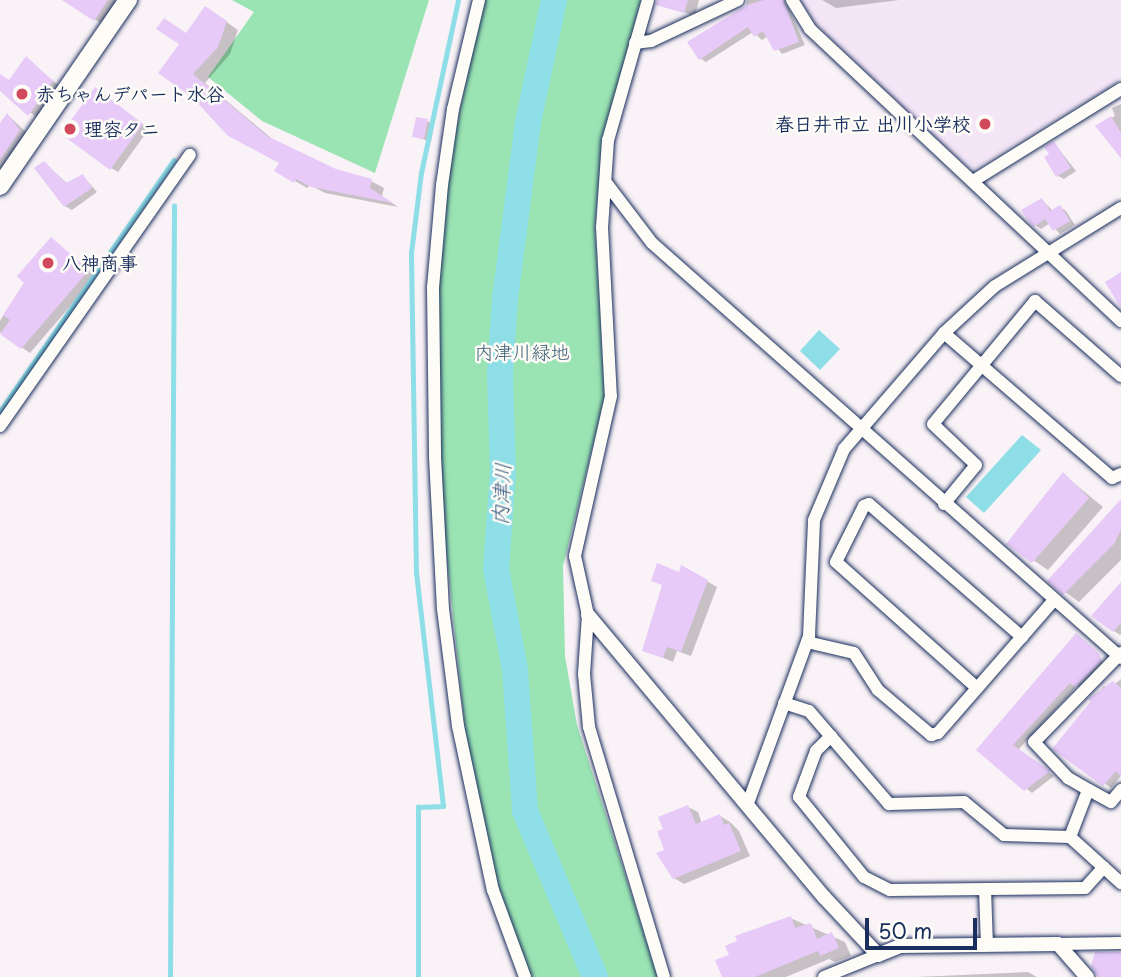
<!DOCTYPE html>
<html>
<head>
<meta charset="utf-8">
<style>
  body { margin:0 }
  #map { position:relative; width:1121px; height:977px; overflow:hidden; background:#f9f2f7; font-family:"Playpen Sans","Klee One",sans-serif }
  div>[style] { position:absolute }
  .built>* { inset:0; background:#f4e6f7 }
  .green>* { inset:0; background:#9ae3b2 }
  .water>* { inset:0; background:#8ddee6 }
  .shadow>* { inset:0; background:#0003 }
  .stream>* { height:4.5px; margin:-2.25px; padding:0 2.25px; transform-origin:2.25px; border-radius:2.25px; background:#8ddee6 }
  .river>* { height:26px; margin:-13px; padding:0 13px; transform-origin:13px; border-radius:13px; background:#8ddee6 }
  .building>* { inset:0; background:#e7caf8 }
  .roads { filter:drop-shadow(0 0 2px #1b2f5e) drop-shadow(0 0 2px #1b2f5e) }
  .minor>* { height:12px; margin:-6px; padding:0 6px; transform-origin:6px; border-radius:6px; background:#fdfcf7 }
  .tertiary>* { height:14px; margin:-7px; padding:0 7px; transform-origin:7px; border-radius:7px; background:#fdfcf7 }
  .secondary>* { height:18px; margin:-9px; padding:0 9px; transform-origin:9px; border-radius:9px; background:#fdfcf7 }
  .dots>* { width:19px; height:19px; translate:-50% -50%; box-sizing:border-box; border:4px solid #fdfcf7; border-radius:50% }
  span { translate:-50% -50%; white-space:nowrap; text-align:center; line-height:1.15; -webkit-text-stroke:5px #fdfcf7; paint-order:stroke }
  .poi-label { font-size:19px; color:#1b2f5e; font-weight:700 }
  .left { translate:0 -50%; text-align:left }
  .right { translate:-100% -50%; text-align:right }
  .park-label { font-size:19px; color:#3b5c73 }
  .water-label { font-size:21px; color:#385b80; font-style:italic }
  .scale { position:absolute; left:865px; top:918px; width:112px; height:32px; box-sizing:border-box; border:4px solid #1b2f5e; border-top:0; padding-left:9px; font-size:21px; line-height:24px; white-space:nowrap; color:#1b2f5e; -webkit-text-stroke:5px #fdfcf7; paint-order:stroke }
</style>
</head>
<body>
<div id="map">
  <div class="built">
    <div style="clip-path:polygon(801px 0,1121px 0,1121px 80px,975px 168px,969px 168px,815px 24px)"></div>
  </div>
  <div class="green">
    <div style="clip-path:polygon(232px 0,429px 0,375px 173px,262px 121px,208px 77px,254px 12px)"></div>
    <div style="clip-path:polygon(482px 0,641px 0,602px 142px,595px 227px,605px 397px,563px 566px,565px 656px,577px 725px,658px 977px,530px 977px,493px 877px,466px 739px,442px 512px,438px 288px,445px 186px)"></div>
  </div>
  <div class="water">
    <div style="clip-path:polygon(819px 330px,840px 349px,820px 370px,800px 351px)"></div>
    <div style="clip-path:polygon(1022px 435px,1041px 450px,984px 513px,966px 497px)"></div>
  </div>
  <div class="shadow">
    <div style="clip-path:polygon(65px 0,122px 0,105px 26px)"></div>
    <div style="clip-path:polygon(668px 0,699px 0,695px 16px,666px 6px)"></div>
    <div style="clip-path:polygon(747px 0,785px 0,805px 45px,782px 54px,768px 36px,762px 40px,753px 32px,706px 62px,700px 58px,746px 7px)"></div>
    <div style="clip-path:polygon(822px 0,899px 0,836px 8px)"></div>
    <div style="clip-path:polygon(218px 16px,238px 30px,230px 54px,205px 83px,276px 142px,335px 171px,371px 181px,384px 188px,382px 196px,398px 207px,325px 193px,310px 185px,307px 188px,276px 170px,281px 163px,194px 97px,187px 34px)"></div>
    <div style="clip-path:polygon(26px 59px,62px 88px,40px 120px,0 89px,0 83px,10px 82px)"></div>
    <div style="clip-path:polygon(102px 93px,149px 129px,118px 172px,111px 168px)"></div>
    <div style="clip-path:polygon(1121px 104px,1121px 158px,1097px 126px,1115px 116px,1112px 108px)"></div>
    <div style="clip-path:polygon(8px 115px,31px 137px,0 182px,0 126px)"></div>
    <div style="clip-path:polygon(427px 121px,434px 125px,431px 142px,414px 136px)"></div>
    <div style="clip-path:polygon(1054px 143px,1076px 171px,1064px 179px,1058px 176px,1051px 155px)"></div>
    <div style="clip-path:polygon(44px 163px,68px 184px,83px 176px,97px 192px,72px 210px,65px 206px)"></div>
    <div style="clip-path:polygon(1042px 200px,1053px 211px,1060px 207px,1066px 211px,1075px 225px,1060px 234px,1050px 223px,1041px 229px,1035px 225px)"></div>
    <div style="clip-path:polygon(51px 240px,96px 276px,30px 353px,0 332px,0 321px)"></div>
    <div style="clip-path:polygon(1064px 475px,1103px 507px,1048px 570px,1008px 543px)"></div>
    <div style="clip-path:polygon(1121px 500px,1121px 560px,1079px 602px,1050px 581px)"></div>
    <div style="clip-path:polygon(682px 567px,717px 587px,691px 656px,677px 651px,673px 662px,645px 650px,664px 586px,653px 580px,680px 574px)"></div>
    <div style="clip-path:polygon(1121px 586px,1121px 634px,1120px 635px,1114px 631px)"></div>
    <div style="clip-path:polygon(1082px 639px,1106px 665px,1083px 689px,1077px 686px,1018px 750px,1054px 776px,1032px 793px,979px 750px)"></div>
    <div style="clip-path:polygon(1121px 679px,1121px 776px,1111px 788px,1055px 748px,1104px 686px,1109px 689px)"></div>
    <div style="clip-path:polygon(688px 807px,698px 812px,702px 824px,720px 816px,730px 822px,739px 831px,750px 856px,684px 884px,674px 878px,659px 854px,667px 851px)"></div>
    <div style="clip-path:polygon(790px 918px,845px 942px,851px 956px,835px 962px,829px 959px,786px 977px,724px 977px,731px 956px)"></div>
    <div style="clip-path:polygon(1028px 972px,1037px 977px,917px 977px)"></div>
  </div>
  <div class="stream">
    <div style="left:0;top:411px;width:305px;rotate:-55.3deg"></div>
    <div style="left:170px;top:977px;width:771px;rotate:-89.7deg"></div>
    <div style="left:418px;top:977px;width:170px;rotate:-90deg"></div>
    <div style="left:418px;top:807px;width:25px;rotate:-2deg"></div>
    <div style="left:443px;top:806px;width:234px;rotate:-96.6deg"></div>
    <div style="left:416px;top:574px;width:321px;rotate:-90.9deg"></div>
    <div style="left:411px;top:253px;width:81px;rotate:-82.9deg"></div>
    <div style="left:421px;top:173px;width:177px;rotate:-77.9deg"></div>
  </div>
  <div class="river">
    <div style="left:554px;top:0;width:125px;rotate:102deg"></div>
    <div style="left:528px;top:122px;width:177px;rotate:97.4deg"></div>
    <div style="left:505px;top:298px;width:75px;rotate:93.8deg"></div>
    <div style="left:500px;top:373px;width:99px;rotate:88.3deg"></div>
    <div style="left:503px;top:472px;width:97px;rotate:94.1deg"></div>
    <div style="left:496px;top:569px;width:103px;rotate:79.3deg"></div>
    <div style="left:515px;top:670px;width:141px;rotate:85.9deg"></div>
    <div style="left:525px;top:811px;width:180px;rotate:67.1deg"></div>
  </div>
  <div class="building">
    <div style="clip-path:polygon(62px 0,108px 0,94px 21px)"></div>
    <div style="clip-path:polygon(657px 0,688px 0,684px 13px,656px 5px)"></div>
    <div style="clip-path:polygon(764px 0,783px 0,799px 42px,774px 51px,763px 31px,754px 37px,748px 27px,699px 60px,687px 42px,747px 5px)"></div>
    <div style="clip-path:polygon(205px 6px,227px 21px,218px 47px,193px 74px,267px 136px,336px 169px,372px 179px,370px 188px,393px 203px,311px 187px,296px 179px,294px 183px,274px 171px,279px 163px,228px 136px,193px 98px,158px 73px,179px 44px,156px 29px,164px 18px,186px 33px)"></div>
    <div style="clip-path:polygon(26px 56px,53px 81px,28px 116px,0 91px,0 74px,9px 80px)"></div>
    <div style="clip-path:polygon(95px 87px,143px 124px,110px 170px,61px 134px)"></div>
    <div style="clip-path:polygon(7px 113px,20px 130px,0 160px,0 123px)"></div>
    <div style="clip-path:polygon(1111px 116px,1121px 133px,1121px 158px,1095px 126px)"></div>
    <div style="clip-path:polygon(416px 117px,428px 119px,424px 139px,412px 137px)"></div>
    <div style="clip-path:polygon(1054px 141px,1071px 168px,1056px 177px,1044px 157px,1049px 154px,1044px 147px)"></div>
    <div style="clip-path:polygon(44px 161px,66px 183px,83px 174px,92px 188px,64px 207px,34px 168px)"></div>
    <div style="clip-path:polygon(1042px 198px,1050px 211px,1060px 205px,1070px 221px,1053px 231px,1045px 219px,1033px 227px,1021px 210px)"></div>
    <div style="clip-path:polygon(51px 237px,89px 270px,21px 349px,0 334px,10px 320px,3px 315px,24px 283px,17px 276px)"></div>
    <div style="clip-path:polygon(1121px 272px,1121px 308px,1105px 282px)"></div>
    <div style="clip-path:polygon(1063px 472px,1089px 498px,1032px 563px,1006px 544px)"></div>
    <div style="clip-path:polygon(1121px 499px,1121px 530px,1114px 544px,1063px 595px,1047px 581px)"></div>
    <div style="clip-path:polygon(657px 563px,679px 572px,681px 565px,708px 580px,681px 652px,667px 647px,663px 658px,642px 651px,662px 585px,651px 581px)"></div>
    <div style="clip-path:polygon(1121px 582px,1121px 623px,1113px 632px,1091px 616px)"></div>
    <div style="clip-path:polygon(1076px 633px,1100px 654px,1101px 661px,1075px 687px,1070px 683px,1013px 745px,1050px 771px,1024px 791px,976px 750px)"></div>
    <div style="clip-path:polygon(1113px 681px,1121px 688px,1121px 776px,1116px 771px,1103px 786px,1052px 749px,1091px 701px,1088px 699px)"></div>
    <div style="clip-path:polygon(688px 805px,696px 824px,720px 814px,724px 825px,729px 823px,741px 851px,673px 879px,656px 853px,664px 850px,657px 831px,663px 829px,658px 817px)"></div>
    <div style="clip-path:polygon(791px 916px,795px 928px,811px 923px,817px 939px,832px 932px,839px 948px,820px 956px,818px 951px,755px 977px,722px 977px,715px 960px,729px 955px,725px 946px,737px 941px,735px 936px)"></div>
    <div style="clip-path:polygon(1095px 952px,1121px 952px,1121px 977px,1098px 977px,1091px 966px)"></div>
  </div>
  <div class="roads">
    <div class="minor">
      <div style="left:479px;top:0;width:112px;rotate:103.4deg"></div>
      <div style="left:453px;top:109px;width:77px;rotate:98.2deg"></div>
      <div style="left:442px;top:185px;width:102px;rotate:95deg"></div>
      <div style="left:433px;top:287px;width:170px;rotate:89.3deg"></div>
      <div style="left:435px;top:457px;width:152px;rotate:87deg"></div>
      <div style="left:443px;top:609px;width:118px;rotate:82.7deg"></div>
      <div style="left:458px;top:726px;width:168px;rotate:78deg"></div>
      <div style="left:493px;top:890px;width:93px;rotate:69.8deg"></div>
      <div style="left:648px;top:0;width:146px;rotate:105.9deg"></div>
      <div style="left:608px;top:140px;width:87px;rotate:93.9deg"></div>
      <div style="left:602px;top:227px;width:169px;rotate:87deg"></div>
      <div style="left:611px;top:396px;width:164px;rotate:102.7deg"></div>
      <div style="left:575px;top:556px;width:60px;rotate:77.6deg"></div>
      <div style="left:588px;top:615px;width:59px;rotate:93.9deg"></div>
      <div style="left:584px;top:674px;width:53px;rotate:84.6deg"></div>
      <div style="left:589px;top:727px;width:261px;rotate:73.3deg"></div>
      <div style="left:792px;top:0;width:34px;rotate:58deg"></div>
      <div style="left:810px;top:29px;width:427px;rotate:43.2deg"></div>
      <div style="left:635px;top:43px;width:16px;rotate:-7deg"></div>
      <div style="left:651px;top:41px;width:96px;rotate:-25.2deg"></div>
      <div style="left:973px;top:181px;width:174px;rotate:-31.9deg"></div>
      <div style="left:607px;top:184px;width:74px;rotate:52.7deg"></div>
      <div style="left:652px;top:243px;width:626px;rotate:41.5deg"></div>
      <div style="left:944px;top:333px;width:222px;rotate:40.8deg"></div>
      <div style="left:1112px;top:478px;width:10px;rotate:-24deg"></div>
      <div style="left:0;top:426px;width:331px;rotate:-55deg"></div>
      <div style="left:944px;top:504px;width:50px;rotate:-50.6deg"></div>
      <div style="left:976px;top:465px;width:59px;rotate:-136.4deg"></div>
      <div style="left:933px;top:424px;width:160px;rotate:-50.3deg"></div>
      <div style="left:1035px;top:301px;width:114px;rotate:41.1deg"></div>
      <div style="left:807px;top:642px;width:48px;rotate:13.2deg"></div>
      <div style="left:854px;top:653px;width:44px;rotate:57deg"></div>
      <div style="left:878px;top:690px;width:70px;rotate:40.3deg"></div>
      <div style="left:931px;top:735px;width:7px;rotate:-16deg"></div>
      <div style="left:938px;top:733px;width:176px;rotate:-48.9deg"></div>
      <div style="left:1121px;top:653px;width:124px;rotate:134.3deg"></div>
      <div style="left:1034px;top:742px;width:50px;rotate:46.6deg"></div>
      <div style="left:1068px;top:778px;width:24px;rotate:30deg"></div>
      <div style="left:1089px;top:790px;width:25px;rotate:29deg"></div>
      <div style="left:1111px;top:802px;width:16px;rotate:-50deg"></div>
      <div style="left:977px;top:688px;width:189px;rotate:-138.2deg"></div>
      <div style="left:836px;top:562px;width:63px;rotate:-63.4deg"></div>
      <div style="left:864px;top:506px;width:5px;rotate:-22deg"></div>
      <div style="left:869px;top:504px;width:203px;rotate:41deg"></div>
      <div style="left:784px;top:703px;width:26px;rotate:18deg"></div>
      <div style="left:809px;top:711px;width:123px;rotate:49.3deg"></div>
      <div style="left:889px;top:804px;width:75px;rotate:-1.5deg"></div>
      <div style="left:964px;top:802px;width:52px;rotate:39.5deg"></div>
      <div style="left:1004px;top:835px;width:66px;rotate:1.7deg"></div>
      <div style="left:1070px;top:837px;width:69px;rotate:42deg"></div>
      <div style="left:831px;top:736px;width:21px;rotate:135deg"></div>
      <div style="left:816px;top:751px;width:49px;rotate:110.3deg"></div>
      <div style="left:799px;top:797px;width:103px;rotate:50.9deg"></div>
      <div style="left:864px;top:877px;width:29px;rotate:27deg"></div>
      <div style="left:890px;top:890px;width:195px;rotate:-0.6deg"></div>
      <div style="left:1085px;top:888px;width:28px;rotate:-48deg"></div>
      <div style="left:748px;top:803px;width:178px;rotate:-69.9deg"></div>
      <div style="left:809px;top:636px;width:116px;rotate:-87.5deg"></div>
      <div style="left:814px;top:520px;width:77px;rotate:-67.1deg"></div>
      <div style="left:844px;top:449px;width:153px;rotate:-49.2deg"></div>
      <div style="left:944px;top:333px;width:69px;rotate:-42.7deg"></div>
      <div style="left:995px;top:286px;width:148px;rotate:-31.8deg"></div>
      <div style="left:1070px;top:837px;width:50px;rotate:-69deg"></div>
      <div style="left:985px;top:889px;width:56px;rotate:88deg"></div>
      <div style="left:1058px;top:944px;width:63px;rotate:-0.9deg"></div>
      <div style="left:824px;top:977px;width:58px;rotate:-22.2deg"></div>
    </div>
    <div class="tertiary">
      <div style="left:588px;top:615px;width:368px;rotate:50.1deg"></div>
      <div style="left:824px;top:897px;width:79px;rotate:47deg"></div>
      <div style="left:878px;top:955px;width:24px;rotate:-22deg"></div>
      <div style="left:900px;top:946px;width:158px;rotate:-0.7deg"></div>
      <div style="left:1058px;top:944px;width:44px;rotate:48.7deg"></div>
    </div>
    <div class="secondary">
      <div style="left:0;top:186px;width:226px;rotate:-55.5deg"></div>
    </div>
  </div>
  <div class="dots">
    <div style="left:22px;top:94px;background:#d1495b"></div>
    <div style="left:985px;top:124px;background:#d1495b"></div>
    <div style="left:70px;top:129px;background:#d1495b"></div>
    <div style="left:48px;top:263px;background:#d1495b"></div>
  </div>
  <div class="poi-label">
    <span class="left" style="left:36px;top:94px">赤ちゃんデパート水谷</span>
    <span class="right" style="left:971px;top:124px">春日井市立 出川小学校</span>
    <span class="left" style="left:84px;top:129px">理容タニ</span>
    <span class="left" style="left:62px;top:263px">八神商事</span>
  </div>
  <div class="park-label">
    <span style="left:522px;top:352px">内津川緑地</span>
  </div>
  <div class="water-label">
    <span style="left:500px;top:494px;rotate:-87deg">内津川</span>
  </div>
  <div class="scale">50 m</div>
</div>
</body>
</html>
